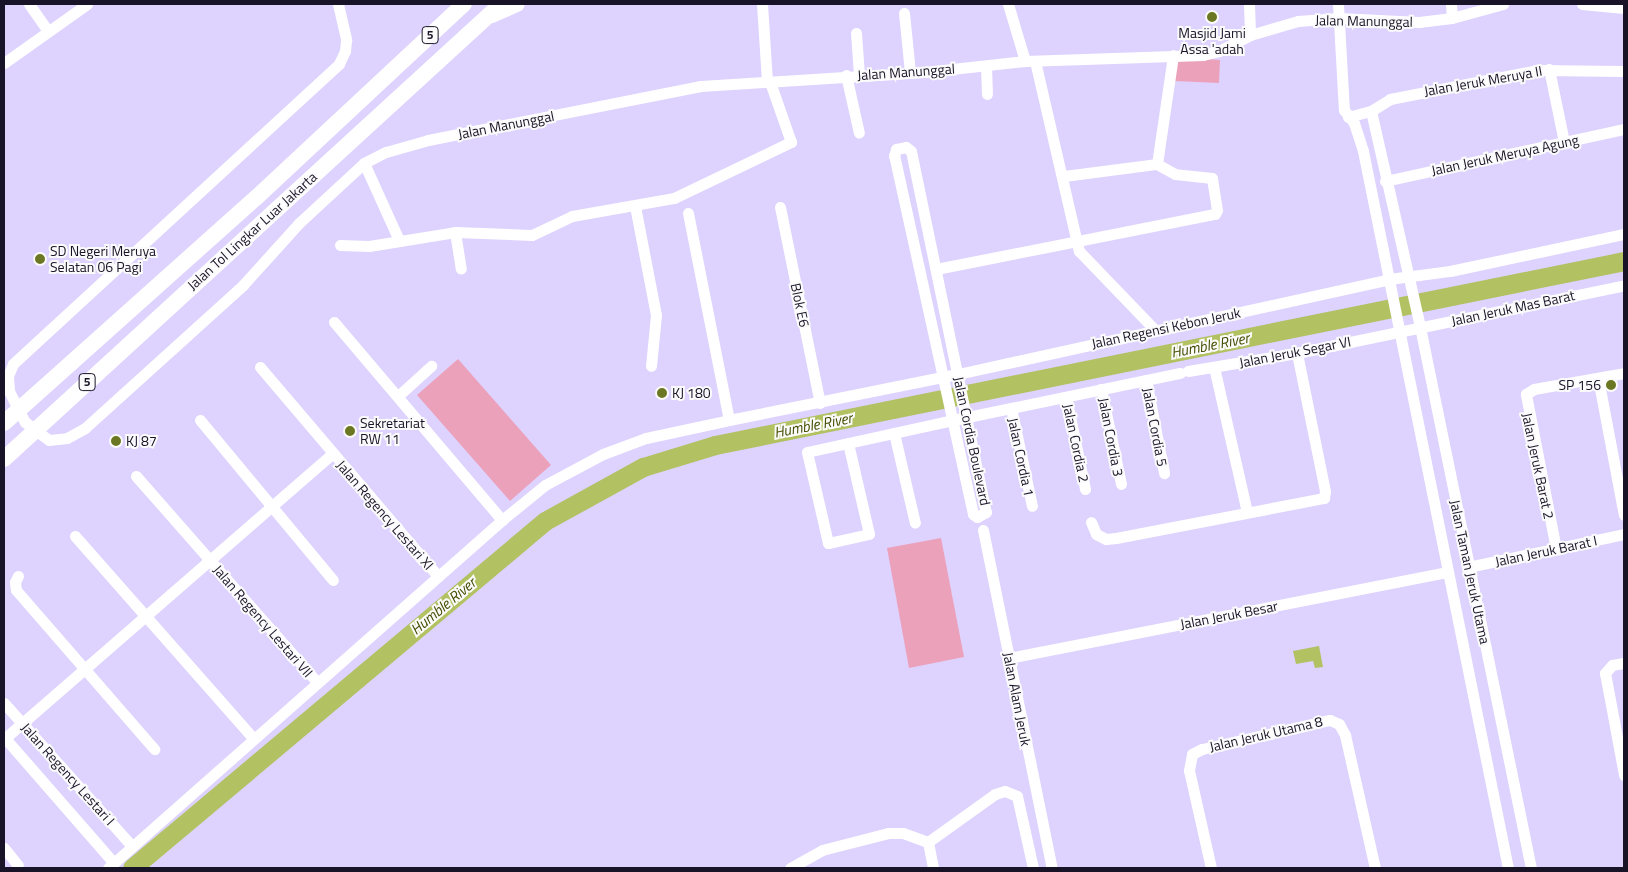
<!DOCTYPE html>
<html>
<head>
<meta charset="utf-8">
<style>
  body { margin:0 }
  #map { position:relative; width:1628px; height:872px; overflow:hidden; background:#ded2fe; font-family:"Titillium Web",sans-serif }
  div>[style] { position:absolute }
  .green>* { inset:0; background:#eca1bb }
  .water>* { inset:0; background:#b2c262 }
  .river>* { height:19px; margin:-9.5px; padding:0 9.5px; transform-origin:9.5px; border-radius:9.5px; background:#b2c262 }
  .minor>* { height:11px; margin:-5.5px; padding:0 5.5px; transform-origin:5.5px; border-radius:5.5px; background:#fff }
  .highway>* { height:16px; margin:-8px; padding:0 8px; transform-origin:8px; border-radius:8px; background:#fff }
  .dots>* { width:14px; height:14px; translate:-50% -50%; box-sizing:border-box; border:2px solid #fbfbfb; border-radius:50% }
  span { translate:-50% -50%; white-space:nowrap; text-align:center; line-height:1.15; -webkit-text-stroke:4px #fbfbfb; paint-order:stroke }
  .shield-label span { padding:1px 4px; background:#fbfbfb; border:1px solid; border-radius:4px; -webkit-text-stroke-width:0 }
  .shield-label { font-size:12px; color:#191327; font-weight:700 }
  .street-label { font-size:14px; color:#191327 }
  .poi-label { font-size:14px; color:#191327 }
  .left { translate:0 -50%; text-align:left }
  .right { translate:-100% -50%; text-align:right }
  .water-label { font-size:15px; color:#444d01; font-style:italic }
  .frame { position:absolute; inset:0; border:5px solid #191327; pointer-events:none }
</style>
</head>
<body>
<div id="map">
  <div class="green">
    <div style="clip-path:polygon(1177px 57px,1220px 60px,1219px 83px,1175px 81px)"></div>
    <div style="clip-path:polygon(458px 359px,551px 465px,510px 501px,417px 395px)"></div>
    <div style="clip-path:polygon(941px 538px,964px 657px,909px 668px,887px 548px)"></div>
  </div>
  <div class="water">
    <div style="clip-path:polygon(1319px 646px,1323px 667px,1315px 668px,1313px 661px,1296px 664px,1293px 651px)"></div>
  </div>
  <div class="river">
    <div style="left:132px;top:868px;width:539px;rotate:-40.04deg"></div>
    <div style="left:545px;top:521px;width:112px;rotate:-28.9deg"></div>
    <div style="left:643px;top:467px;width:75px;rotate:-17deg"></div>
    <div style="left:715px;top:445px;width:927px;rotate:-11.44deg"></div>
  </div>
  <div class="minor">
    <div style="left:29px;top:4px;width:32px;rotate:55deg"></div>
    <div style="left:338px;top:4px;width:37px;rotate:77deg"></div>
    <div style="left:346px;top:40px;width:11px;rotate:95deg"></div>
    <div style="left:345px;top:51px;width:14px;rotate:115deg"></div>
    <div style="left:339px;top:64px;width:443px;rotate:137.4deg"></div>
    <div style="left:13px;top:364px;width:13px;rotate:113deg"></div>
    <div style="left:8px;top:376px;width:15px;rotate:86deg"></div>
    <div style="left:9px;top:391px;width:35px;rotate:63deg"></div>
    <div style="left:25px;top:422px;width:30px;rotate:37deg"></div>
    <div style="left:49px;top:440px;width:18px;rotate:-6deg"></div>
    <div style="left:67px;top:438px;width:21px;rotate:-29deg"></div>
    <div style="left:85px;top:428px;width:213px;rotate:-42.1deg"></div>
    <div style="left:243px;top:285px;width:84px;rotate:-47.9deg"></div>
    <div style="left:299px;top:223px;width:88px;rotate:-42.7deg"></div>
    <div style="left:364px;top:163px;width:25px;rotate:-27deg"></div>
    <div style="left:386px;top:152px;width:44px;rotate:-15.9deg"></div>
    <div style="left:428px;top:140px;width:278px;rotate:-11.2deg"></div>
    <div style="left:701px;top:86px;width:224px;rotate:-3.6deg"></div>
    <div style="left:925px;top:72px;width:101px;rotate:-6.3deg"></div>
    <div style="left:1025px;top:61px;width:178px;rotate:-1.9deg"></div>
    <div style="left:1203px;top:55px;width:16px;rotate:-14deg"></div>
    <div style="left:1219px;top:51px;width:35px;rotate:-27deg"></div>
    <div style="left:1250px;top:35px;width:50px;rotate:-16.3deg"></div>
    <div style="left:1298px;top:21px;width:41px;rotate:-4.2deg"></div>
    <div style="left:1339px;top:18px;width:80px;rotate:2.9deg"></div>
    <div style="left:1419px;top:22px;width:33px;rotate:-7deg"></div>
    <div style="left:1452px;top:18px;width:53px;rotate:-15.4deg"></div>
    <div style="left:762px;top:4px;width:78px;rotate:86.3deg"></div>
    <div style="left:1008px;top:4px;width:59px;rotate:73.4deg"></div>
    <div style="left:1249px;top:4px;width:31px;rotate:88deg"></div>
    <div style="left:1338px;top:4px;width:106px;rotate:86.8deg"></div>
    <div style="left:1344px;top:110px;width:16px;rotate:52deg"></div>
    <div style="left:1354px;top:123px;width:29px;rotate:72deg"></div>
    <div style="left:1363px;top:151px;width:732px;rotate:78.57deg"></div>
    <div style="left:1451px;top:4px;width:14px;rotate:86deg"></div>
    <div style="left:1582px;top:4px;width:42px;rotate:5.4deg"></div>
    <div style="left:904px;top:13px;width:59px;rotate:84.2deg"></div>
    <div style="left:856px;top:33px;width:42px;rotate:85.9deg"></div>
    <div style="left:1035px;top:61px;width:195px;rotate:77deg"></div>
    <div style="left:1079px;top:251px;width:110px;rotate:46.1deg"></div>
    <div style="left:4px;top:63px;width:102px;rotate:-35.4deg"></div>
    <div style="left:986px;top:66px;width:28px;rotate:88deg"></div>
    <div style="left:1549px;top:69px;width:75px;rotate:78.4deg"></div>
    <div style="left:846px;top:75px;width:59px;rotate:77.4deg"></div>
    <div style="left:1371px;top:111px;width:221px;rotate:77.2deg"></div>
    <div style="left:1420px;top:327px;width:552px;rotate:78.41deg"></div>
    <div style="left:1348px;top:117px;width:24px;rotate:-15deg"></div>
    <div style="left:1371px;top:111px;width:22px;rotate:-32deg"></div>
    <div style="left:1390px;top:99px;width:151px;rotate:-11.1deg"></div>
    <div style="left:1538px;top:70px;width:86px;rotate:0.7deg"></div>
    <div style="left:906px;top:147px;width:6px;rotate:39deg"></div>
    <div style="left:911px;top:151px;width:369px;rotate:78.3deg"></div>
    <div style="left:986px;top:512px;width:10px;rotate:151deg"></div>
    <div style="left:977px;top:517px;width:5px;rotate:-143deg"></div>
    <div style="left:973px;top:514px;width:367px;rotate:-102.4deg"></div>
    <div style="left:894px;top:156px;width:7px;rotate:-74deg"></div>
    <div style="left:896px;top:149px;width:10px;rotate:-11deg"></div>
    <div style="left:364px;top:163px;width:85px;rotate:65.6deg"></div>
    <div style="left:1064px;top:176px;width:94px;rotate:-7.4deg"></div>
    <div style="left:1157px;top:164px;width:110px;rotate:-81.6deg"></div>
    <div style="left:1385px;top:181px;width:245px;rotate:-12.3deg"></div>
    <div style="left:635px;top:206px;width:111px;rotate:79.1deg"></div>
    <div style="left:656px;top:315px;width:51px;rotate:95.6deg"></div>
    <div style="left:780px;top:207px;width:200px;rotate:78.5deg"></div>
    <div style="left:688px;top:213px;width:211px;rotate:78.8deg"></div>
    <div style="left:455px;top:232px;width:37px;rotate:81deg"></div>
    <div style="left:340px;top:245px;width:29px;rotate:2deg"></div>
    <div style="left:369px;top:246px;width:87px;rotate:-9.2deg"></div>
    <div style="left:455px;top:232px;width:77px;rotate:2.2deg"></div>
    <div style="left:532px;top:235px;width:44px;rotate:-25.4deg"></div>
    <div style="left:572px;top:216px;width:104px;rotate:-10deg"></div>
    <div style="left:674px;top:198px;width:130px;rotate:-25.6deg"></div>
    <div style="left:791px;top:142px;width:64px;rotate:-109.3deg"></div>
    <div style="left:936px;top:269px;width:284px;rotate:-11.2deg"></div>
    <div style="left:1215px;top:214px;width:4px;rotate:-63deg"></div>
    <div style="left:1217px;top:210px;width:32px;rotate:-99deg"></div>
    <div style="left:1212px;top:178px;width:37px;rotate:-174deg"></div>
    <div style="left:1175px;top:174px;width:21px;rotate:-151deg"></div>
    <div style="left:334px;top:322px;width:260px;rotate:49.7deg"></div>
    <div style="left:260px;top:367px;width:275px;rotate:49.6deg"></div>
    <div style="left:1214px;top:367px;width:149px;rotate:77.2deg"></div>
    <div style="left:1188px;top:371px;width:110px;rotate:-9.4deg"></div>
    <div style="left:1297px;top:353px;width:334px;rotate:-11.7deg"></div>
    <div style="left:1598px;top:378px;width:139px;rotate:79.3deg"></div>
    <div style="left:1146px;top:380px;width:95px;rotate:79deg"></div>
    <div style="left:1101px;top:389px;width:97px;rotate:78.1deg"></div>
    <div style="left:398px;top:396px;width:45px;rotate:-42.3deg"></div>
    <div style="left:1066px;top:397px;width:94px;rotate:78.3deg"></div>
    <div style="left:1011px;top:408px;width:100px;rotate:77.9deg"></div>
    <div style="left:200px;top:420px;width:208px;rotate:50.3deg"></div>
    <div style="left:894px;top:433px;width:92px;rotate:76.9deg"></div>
    <div style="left:848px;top:443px;width:93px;rotate:77deg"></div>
    <div style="left:869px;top:534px;width:42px;rotate:167.6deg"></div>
    <div style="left:828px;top:543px;width:93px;rotate:-103deg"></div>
    <div style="left:807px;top:452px;width:149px;rotate:-12.4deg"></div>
    <div style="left:953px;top:420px;width:232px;rotate:-11.7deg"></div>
    <div style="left:136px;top:476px;width:274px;rotate:48.7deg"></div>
    <div style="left:1091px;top:522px;width:13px;rotate:67deg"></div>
    <div style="left:1096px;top:534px;width:11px;rotate:27deg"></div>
    <div style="left:1106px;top:539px;width:10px;rotate:-6deg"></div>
    <div style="left:1116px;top:538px;width:212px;rotate:-10.9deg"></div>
    <div style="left:1324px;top:498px;width:7px;rotate:-82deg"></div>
    <div style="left:1325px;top:491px;width:141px;rotate:-101.5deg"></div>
    <div style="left:983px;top:530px;width:345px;rotate:78.5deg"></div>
    <div style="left:75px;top:536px;width:269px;rotate:48.6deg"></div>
    <div style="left:1556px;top:549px;width:158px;rotate:-101deg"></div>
    <div style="left:1526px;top:394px;width:9px;rotate:-32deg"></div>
    <div style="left:1534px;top:389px;width:91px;rotate:-10.1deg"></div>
    <div style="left:1468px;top:567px;width:159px;rotate:-11.9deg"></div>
    <div style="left:18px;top:576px;width:7px;rotate:117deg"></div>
    <div style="left:15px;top:582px;width:8px;rotate:83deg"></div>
    <div style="left:16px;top:590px;width:211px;rotate:49deg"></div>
    <div style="left:1009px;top:658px;width:447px;rotate:-11.1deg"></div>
    <div style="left:1624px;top:663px;width:12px;rotate:171deg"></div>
    <div style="left:1612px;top:665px;width:11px;rotate:131deg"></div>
    <div style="left:1605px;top:673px;width:104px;rotate:79.4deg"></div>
    <div style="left:4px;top:703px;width:191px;rotate:48.2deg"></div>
    <div style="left:4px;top:737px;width:167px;rotate:48.9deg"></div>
    <div style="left:4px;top:739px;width:435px;rotate:-41deg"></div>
    <div style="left:928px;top:842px;width:26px;rotate:79deg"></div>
    <div style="left:4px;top:848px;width:22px;rotate:51deg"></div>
    <div style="left:108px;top:868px;width:526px;rotate:-41.45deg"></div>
    <div style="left:502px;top:520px;width:55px;rotate:-39.1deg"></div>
    <div style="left:545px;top:485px;width:66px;rotate:-28.1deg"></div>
    <div style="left:603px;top:454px;width:46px;rotate:-20.4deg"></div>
    <div style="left:646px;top:438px;width:85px;rotate:-12.2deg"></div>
    <div style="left:729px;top:420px;width:234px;rotate:-11.4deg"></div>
    <div style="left:958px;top:374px;width:441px;rotate:-12.4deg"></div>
    <div style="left:1389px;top:279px;width:62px;rotate:-7.5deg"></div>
    <div style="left:1450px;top:271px;width:178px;rotate:-12deg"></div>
    <div style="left:790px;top:868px;width:37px;rotate:-29deg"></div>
    <div style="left:822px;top:850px;width:68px;rotate:-14.4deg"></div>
    <div style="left:888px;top:833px;width:15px"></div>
    <div style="left:903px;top:833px;width:27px;rotate:20deg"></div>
    <div style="left:928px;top:842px;width:82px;rotate:-35.6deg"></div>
    <div style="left:995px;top:794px;width:10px;rotate:-17deg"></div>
    <div style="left:1005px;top:791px;width:13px;rotate:23deg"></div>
    <div style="left:1017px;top:796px;width:74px;rotate:77.5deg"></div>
    <div style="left:1211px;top:868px;width:100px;rotate:-102.7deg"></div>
    <div style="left:1189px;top:770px;width:16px;rotate:-79deg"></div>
    <div style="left:1192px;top:754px;width:11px;rotate:-27deg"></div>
    <div style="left:1202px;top:749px;width:131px;rotate:-12.8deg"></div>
    <div style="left:1330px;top:720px;width:10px;rotate:24deg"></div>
    <div style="left:1339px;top:724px;width:13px;rotate:61deg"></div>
    <div style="left:1345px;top:735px;width:136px;rotate:77.3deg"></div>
  </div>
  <div class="highway">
    <div style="left:492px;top:15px;width:27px;rotate:-24deg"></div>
    <div style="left:4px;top:423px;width:339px;rotate:-41.8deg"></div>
    <div style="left:257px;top:197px;width:283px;rotate:-43deg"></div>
    <div style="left:4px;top:459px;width:674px;rotate:-42.47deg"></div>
  </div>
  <div class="dots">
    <div style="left:1212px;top:17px;background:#6b7723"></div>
    <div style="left:40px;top:259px;background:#6b7723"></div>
    <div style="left:1611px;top:385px;background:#6b7723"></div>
    <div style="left:662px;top:393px;background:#6b7723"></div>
    <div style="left:350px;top:431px;background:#6b7723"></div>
    <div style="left:116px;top:441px;background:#6b7723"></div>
  </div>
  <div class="shield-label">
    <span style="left:430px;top:35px">5</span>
    <span style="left:87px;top:382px">5</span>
  </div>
  <div class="street-label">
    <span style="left:1364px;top:21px;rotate:1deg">Jalan Manunggal</span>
    <span style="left:906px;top:72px;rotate:-4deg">Jalan Manunggal</span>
    <span style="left:1483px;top:81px;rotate:-10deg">Jalan Jeruk Meruya II</span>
    <span style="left:506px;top:125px;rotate:-11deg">Jalan Manunggal</span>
    <span style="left:1505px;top:155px;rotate:-12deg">Jalan Jeruk Meruya Agung</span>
    <span style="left:252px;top:231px;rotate:-42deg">Jalan Tol Lingkar Luar Jakarta</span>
    <span style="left:800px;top:305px;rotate:78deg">Blok E6</span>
    <span style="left:1513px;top:308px;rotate:-12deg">Jalan Jeruk Mas Barat</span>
    <span style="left:1166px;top:328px;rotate:-12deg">Jalan Regensi Kebon Jeruk</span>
    <span style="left:1295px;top:352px;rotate:-11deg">Jalan Jeruk Segar VI</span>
    <span style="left:1155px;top:427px;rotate:79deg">Jalan Cordia 5</span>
    <span style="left:1111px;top:437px;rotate:79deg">Jalan Cordia 3</span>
    <span style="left:972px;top:441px;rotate:78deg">Jalan Cordia Boulevard</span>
    <span style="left:1076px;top:443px;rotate:78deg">Jalan Cordia 2</span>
    <span style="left:1021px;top:457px;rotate:78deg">Jalan Cordia 1</span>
    <span style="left:1538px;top:466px;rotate:78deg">Jalan Jeruk Barat 2</span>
    <span style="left:385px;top:515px;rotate:49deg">Jalan Regency Lestari XI</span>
    <span style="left:1546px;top:551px;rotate:-12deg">Jalan Jeruk Barat I</span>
    <span style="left:1470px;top:572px;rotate:78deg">Jalan Taman Jeruk Utama</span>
    <span style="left:1229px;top:615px;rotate:-11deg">Jalan Jeruk Besar</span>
    <span style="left:263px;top:621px;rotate:49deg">Jalan Regency Lestari VII</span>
    <span style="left:1017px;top:699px;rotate:79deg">Jalan Alam Jeruk</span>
    <span style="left:1266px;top:734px;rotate:-13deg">Jalan Jeruk Utama 8</span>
    <span style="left:68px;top:774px;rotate:48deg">Jalan Regency Lestari I</span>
  </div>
  <div class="poi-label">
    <span style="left:1212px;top:41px">Masjid Jami<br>Assa 'adah</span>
    <span class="left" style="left:50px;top:259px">SD Negeri Meruya<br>Selatan 06 Pagi</span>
    <span class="right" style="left:1601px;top:385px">SP 156</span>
    <span class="left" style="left:672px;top:393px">KJ 180</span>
    <span class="left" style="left:360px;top:431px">Sekretariat<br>RW 11</span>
    <span class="left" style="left:126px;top:441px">KJ 87</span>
  </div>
  <div class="water-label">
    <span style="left:1210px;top:345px;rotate:-11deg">Humble River</span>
    <span style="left:813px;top:425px;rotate:-11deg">Humble River</span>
    <span style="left:443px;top:606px;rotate:-40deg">Humble River</span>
  </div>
  <div class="frame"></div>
</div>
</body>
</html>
